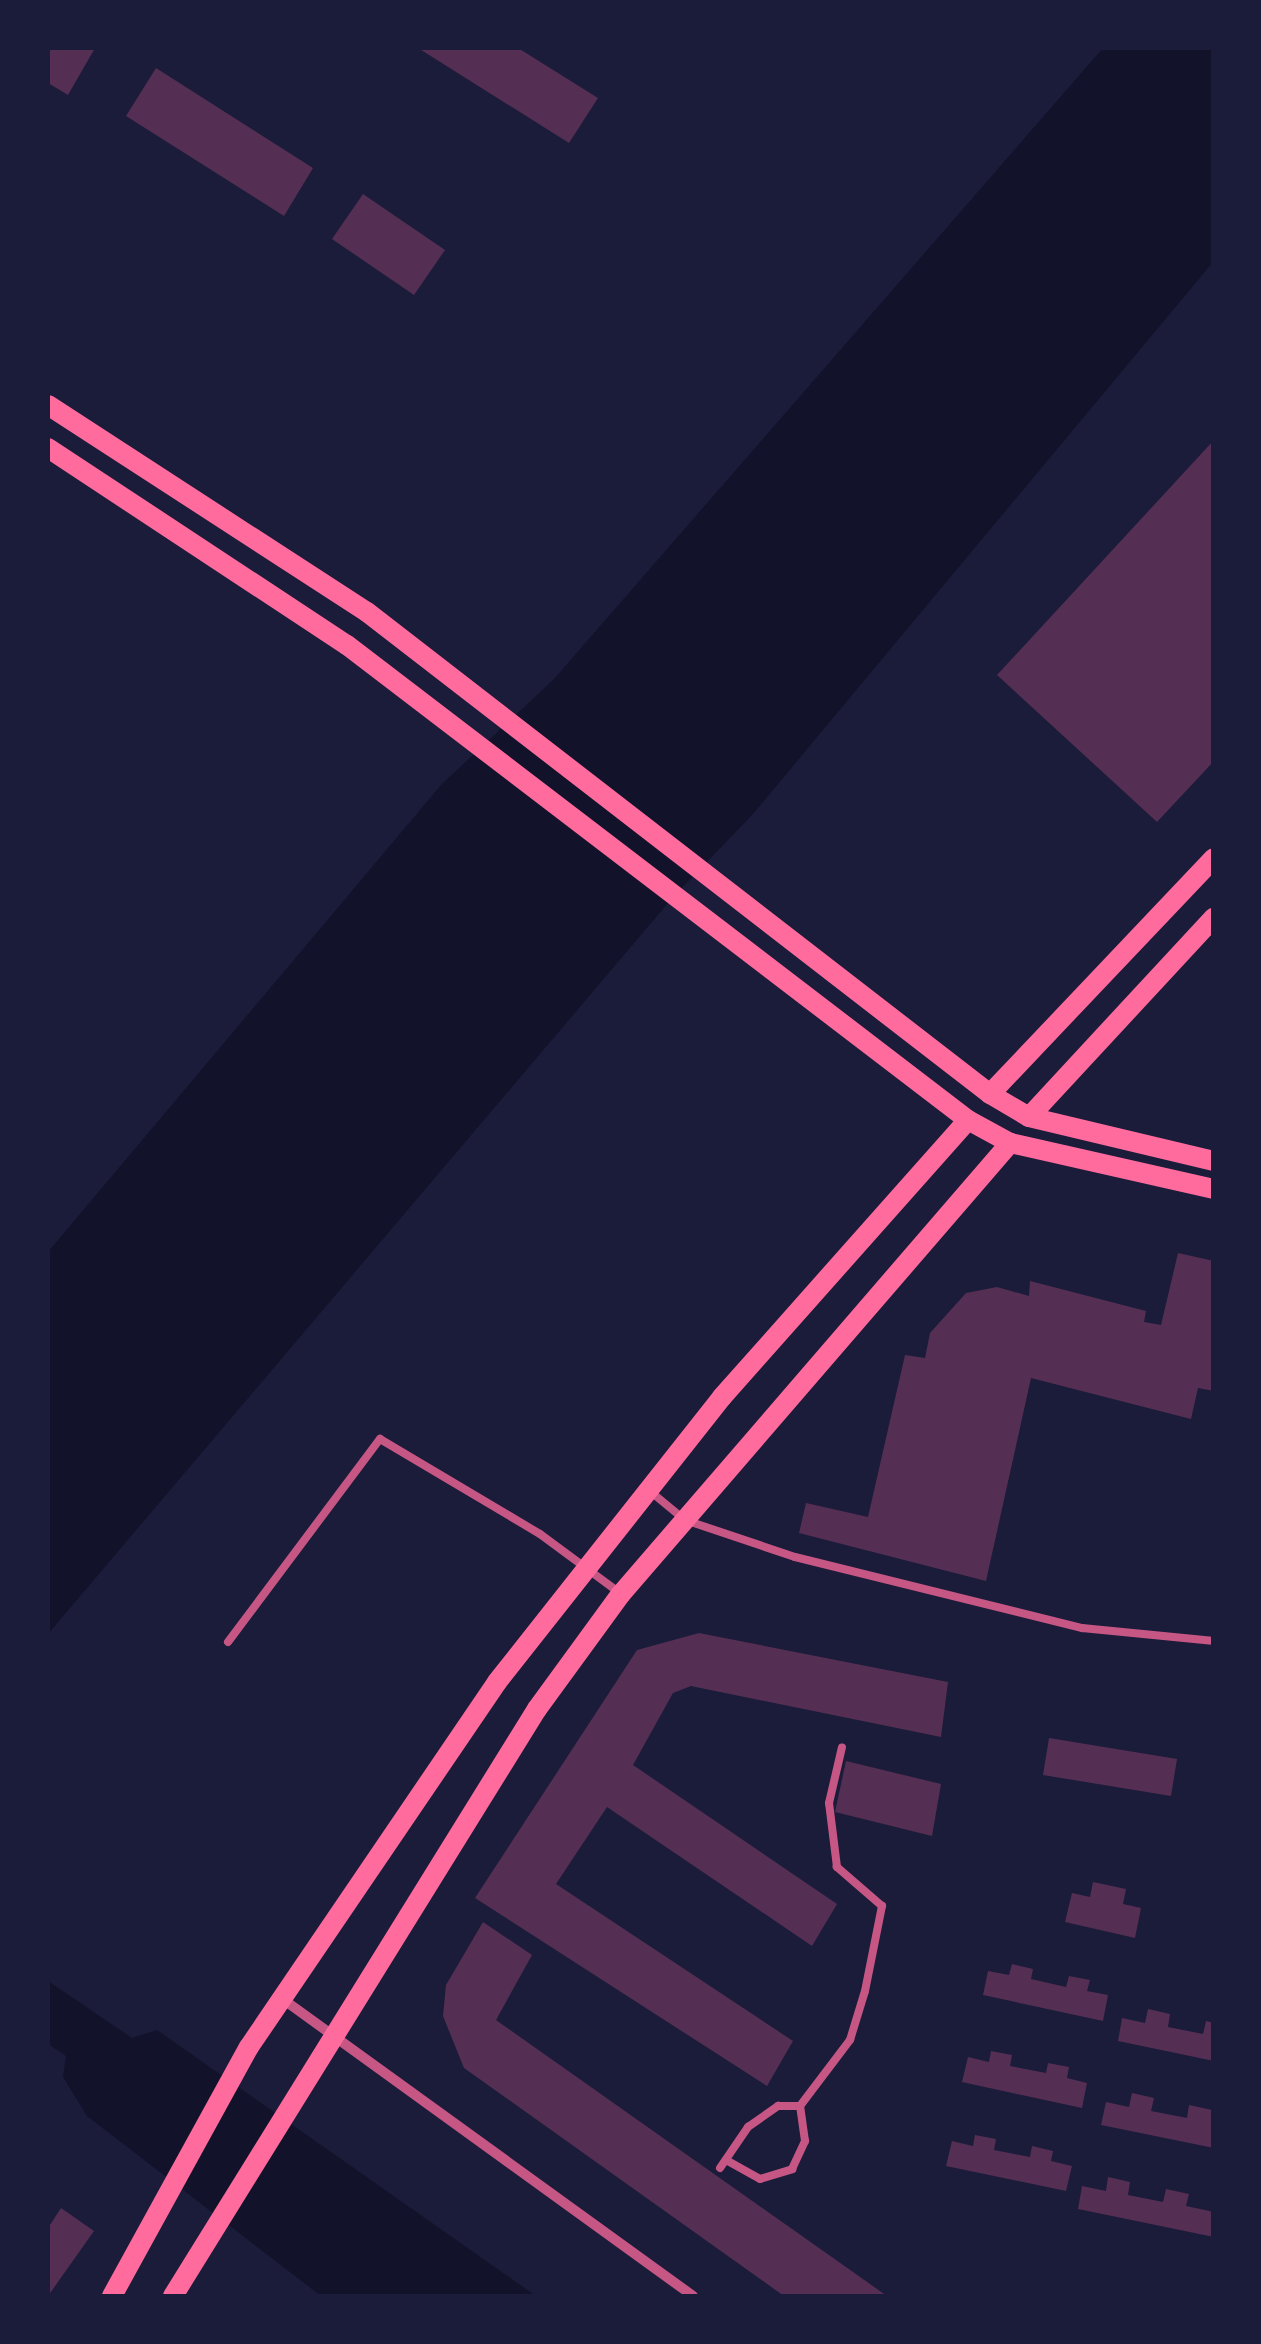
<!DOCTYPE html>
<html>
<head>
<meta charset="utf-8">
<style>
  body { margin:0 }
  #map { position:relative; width:1261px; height:2344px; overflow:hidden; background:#1b1b3a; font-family:"DM Sans",sans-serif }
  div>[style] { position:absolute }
  .water>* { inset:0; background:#12122b }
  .building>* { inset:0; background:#542f53 }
  .service>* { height:8px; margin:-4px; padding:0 4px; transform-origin:4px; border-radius:4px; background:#c65784 }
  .minor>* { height:10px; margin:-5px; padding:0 5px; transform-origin:5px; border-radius:5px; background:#c65784 }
  .secondary>* { height:20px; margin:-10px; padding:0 10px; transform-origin:10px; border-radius:10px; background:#ff6b9d }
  span { translate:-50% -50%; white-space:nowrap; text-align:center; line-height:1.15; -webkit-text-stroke:8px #1b1b3a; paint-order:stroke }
  .frame { position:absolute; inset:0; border:50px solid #1b1b3a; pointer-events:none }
</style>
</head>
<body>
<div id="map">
  <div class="water">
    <div style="clip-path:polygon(1103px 48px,1213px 48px,1213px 262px,753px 814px,674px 896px,48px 1634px,48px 1252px,441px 785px,554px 679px)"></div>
    <div style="clip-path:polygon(48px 1981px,132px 2038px,157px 2030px,536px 2296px,321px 2296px,87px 2116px,63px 2077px,66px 2056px,48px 2044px)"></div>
  </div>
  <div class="building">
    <div style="clip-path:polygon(48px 48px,95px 48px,68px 95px,48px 83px)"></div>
    <div style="clip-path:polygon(418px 48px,518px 48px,598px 98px,569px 143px)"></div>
    <div style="clip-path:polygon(156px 68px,313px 168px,284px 216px,126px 116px)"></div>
    <div style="clip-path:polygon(363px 194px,445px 250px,414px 295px,332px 239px)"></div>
    <div style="clip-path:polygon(1214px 440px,1214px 761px,1157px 822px,997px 675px)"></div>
    <div style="clip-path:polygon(1178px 1253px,1214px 1261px,1214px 1391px,1198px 1388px,1191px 1419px,1031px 1378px,986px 1581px,799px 1533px,806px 1503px,868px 1517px,905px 1355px,925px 1358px,930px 1333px,966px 1293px,997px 1287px,1029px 1296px,1030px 1281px,1146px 1311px,1144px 1322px,1161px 1325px)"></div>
    <div style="clip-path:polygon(699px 1633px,948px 1682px,941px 1737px,691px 1686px,673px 1693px,633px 1765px,837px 1904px,812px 1946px,607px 1807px,556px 1884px,793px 2041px,767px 2086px,475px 1898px,637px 1650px)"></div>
    <div style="clip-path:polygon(1049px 1738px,1177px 1759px,1171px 1796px,1043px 1775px)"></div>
    <div style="clip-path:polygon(846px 1761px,941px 1784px,932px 1836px,835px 1812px)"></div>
    <div style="clip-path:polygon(1093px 1882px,1126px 1889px,1123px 1904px,1141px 1908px,1135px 1938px,1065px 1922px,1072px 1893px,1090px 1897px)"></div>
    <div style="clip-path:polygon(483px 1922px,532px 1955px,496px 2020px,887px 2296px,784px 2296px,464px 2068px,443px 2016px,446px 1985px)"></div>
    <div style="clip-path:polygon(1012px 1964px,1033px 1969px,1031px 1979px,1066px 1987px,1069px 1976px,1090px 1980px,1087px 1991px,1108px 1995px,1103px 2021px,983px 1995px,988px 1971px,1009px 1975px)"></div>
    <div style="clip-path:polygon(1148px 2009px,1170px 2014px,1168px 2027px,1203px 2034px,1206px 2021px,1214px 2023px,1214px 2061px,1118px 2041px,1122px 2018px,1145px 2023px)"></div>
    <div style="clip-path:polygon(991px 2051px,1012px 2055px,1010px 2066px,1046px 2073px,1048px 2063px,1069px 2067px,1067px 2078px,1087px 2083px,1082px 2108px,962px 2082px,968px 2057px,989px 2062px)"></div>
    <div style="clip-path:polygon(1132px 2093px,1154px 2098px,1151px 2111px,1187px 2118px,1189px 2105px,1212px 2110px,1214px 2148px,1101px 2125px,1106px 2102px,1129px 2107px)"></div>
    <div style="clip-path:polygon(975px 2135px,996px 2139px,994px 2150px,1030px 2157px,1032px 2146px,1053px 2151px,1051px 2161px,1072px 2166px,1066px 2191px,946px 2166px,952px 2141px,973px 2146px)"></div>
    <div style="clip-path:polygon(1108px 2177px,1130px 2182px,1128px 2195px,1163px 2202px,1166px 2189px,1189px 2194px,1186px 2206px,1214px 2212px,1214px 2237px,1078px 2209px,1082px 2186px,1106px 2191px)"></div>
    <div style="clip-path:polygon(61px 2208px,94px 2231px,48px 2296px,48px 2228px)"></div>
  </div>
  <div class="service">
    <div style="left:651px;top:1492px;width:44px;rotate:39.5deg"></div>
    <div style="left:685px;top:1520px;width:116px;rotate:18.6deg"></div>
    <div style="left:795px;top:1557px;width:296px;rotate:13.9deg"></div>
    <div style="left:1082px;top:1628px;width:133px;rotate:5.6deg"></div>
    <div style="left:228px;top:1642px;width:254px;rotate:-53.2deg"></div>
    <div style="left:380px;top:1439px;width:186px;rotate:30.7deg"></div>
    <div style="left:540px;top:1534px;width:101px;rotate:36.5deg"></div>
    <div style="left:726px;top:2160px;width:39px;rotate:29deg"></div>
    <div style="left:760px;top:2179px;width:34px;rotate:-17deg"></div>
    <div style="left:792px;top:2169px;width:31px;rotate:-65deg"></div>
    <div style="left:805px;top:2141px;width:35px;rotate:-98deg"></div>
    <div style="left:720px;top:2168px;width:50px;rotate:-55.7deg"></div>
    <div style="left:748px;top:2127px;width:37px;rotate:-35deg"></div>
    <div style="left:778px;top:2106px;width:22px"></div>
    <div style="left:800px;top:2106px;width:83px;rotate:-52.9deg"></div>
    <div style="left:850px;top:2040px;width:51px;rotate:-73deg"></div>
    <div style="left:865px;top:1991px;width:87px;rotate:-78.7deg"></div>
    <div style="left:882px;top:1906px;width:60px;rotate:-139.1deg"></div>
    <div style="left:837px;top:1867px;width:64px;rotate:-97.1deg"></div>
    <div style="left:829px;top:1803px;width:57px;rotate:-76.9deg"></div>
  </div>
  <div class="minor">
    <div style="left:284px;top:2000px;width:505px;rotate:35.89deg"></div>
  </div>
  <div class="secondary">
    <div style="left:48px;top:405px;width:380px;rotate:33deg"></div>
    <div style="left:367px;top:612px;width:788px;rotate:37.73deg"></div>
    <div style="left:990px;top:1094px;width:45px;rotate:30.5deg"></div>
    <div style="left:1029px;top:1117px;width:190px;rotate:13.4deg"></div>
    <div style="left:48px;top:448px;width:358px;rotate:33.4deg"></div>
    <div style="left:347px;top:645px;width:782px;rotate:37.41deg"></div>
    <div style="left:968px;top:1120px;width:48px;rotate:28.7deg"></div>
    <div style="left:1010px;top:1143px;width:209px;rotate:12.7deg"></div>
    <div style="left:990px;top:1094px;width:325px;rotate:-46.5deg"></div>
    <div style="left:1029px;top:1117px;width:272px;rotate:-47.2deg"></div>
    <div style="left:112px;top:2296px;width:284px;rotate:-61.2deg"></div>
    <div style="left:249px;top:2047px;width:441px;rotate:-55.8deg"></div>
    <div style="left:497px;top:1682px;width:363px;rotate:-51.7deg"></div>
    <div style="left:722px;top:1397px;width:370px;rotate:-48.4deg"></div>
    <div style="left:173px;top:2296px;width:691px;rotate:-58.2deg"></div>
    <div style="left:537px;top:1709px;width:142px;rotate:-53.9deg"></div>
    <div style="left:621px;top:1594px;width:596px;rotate:-49.22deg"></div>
  </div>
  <div class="frame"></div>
</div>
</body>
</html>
